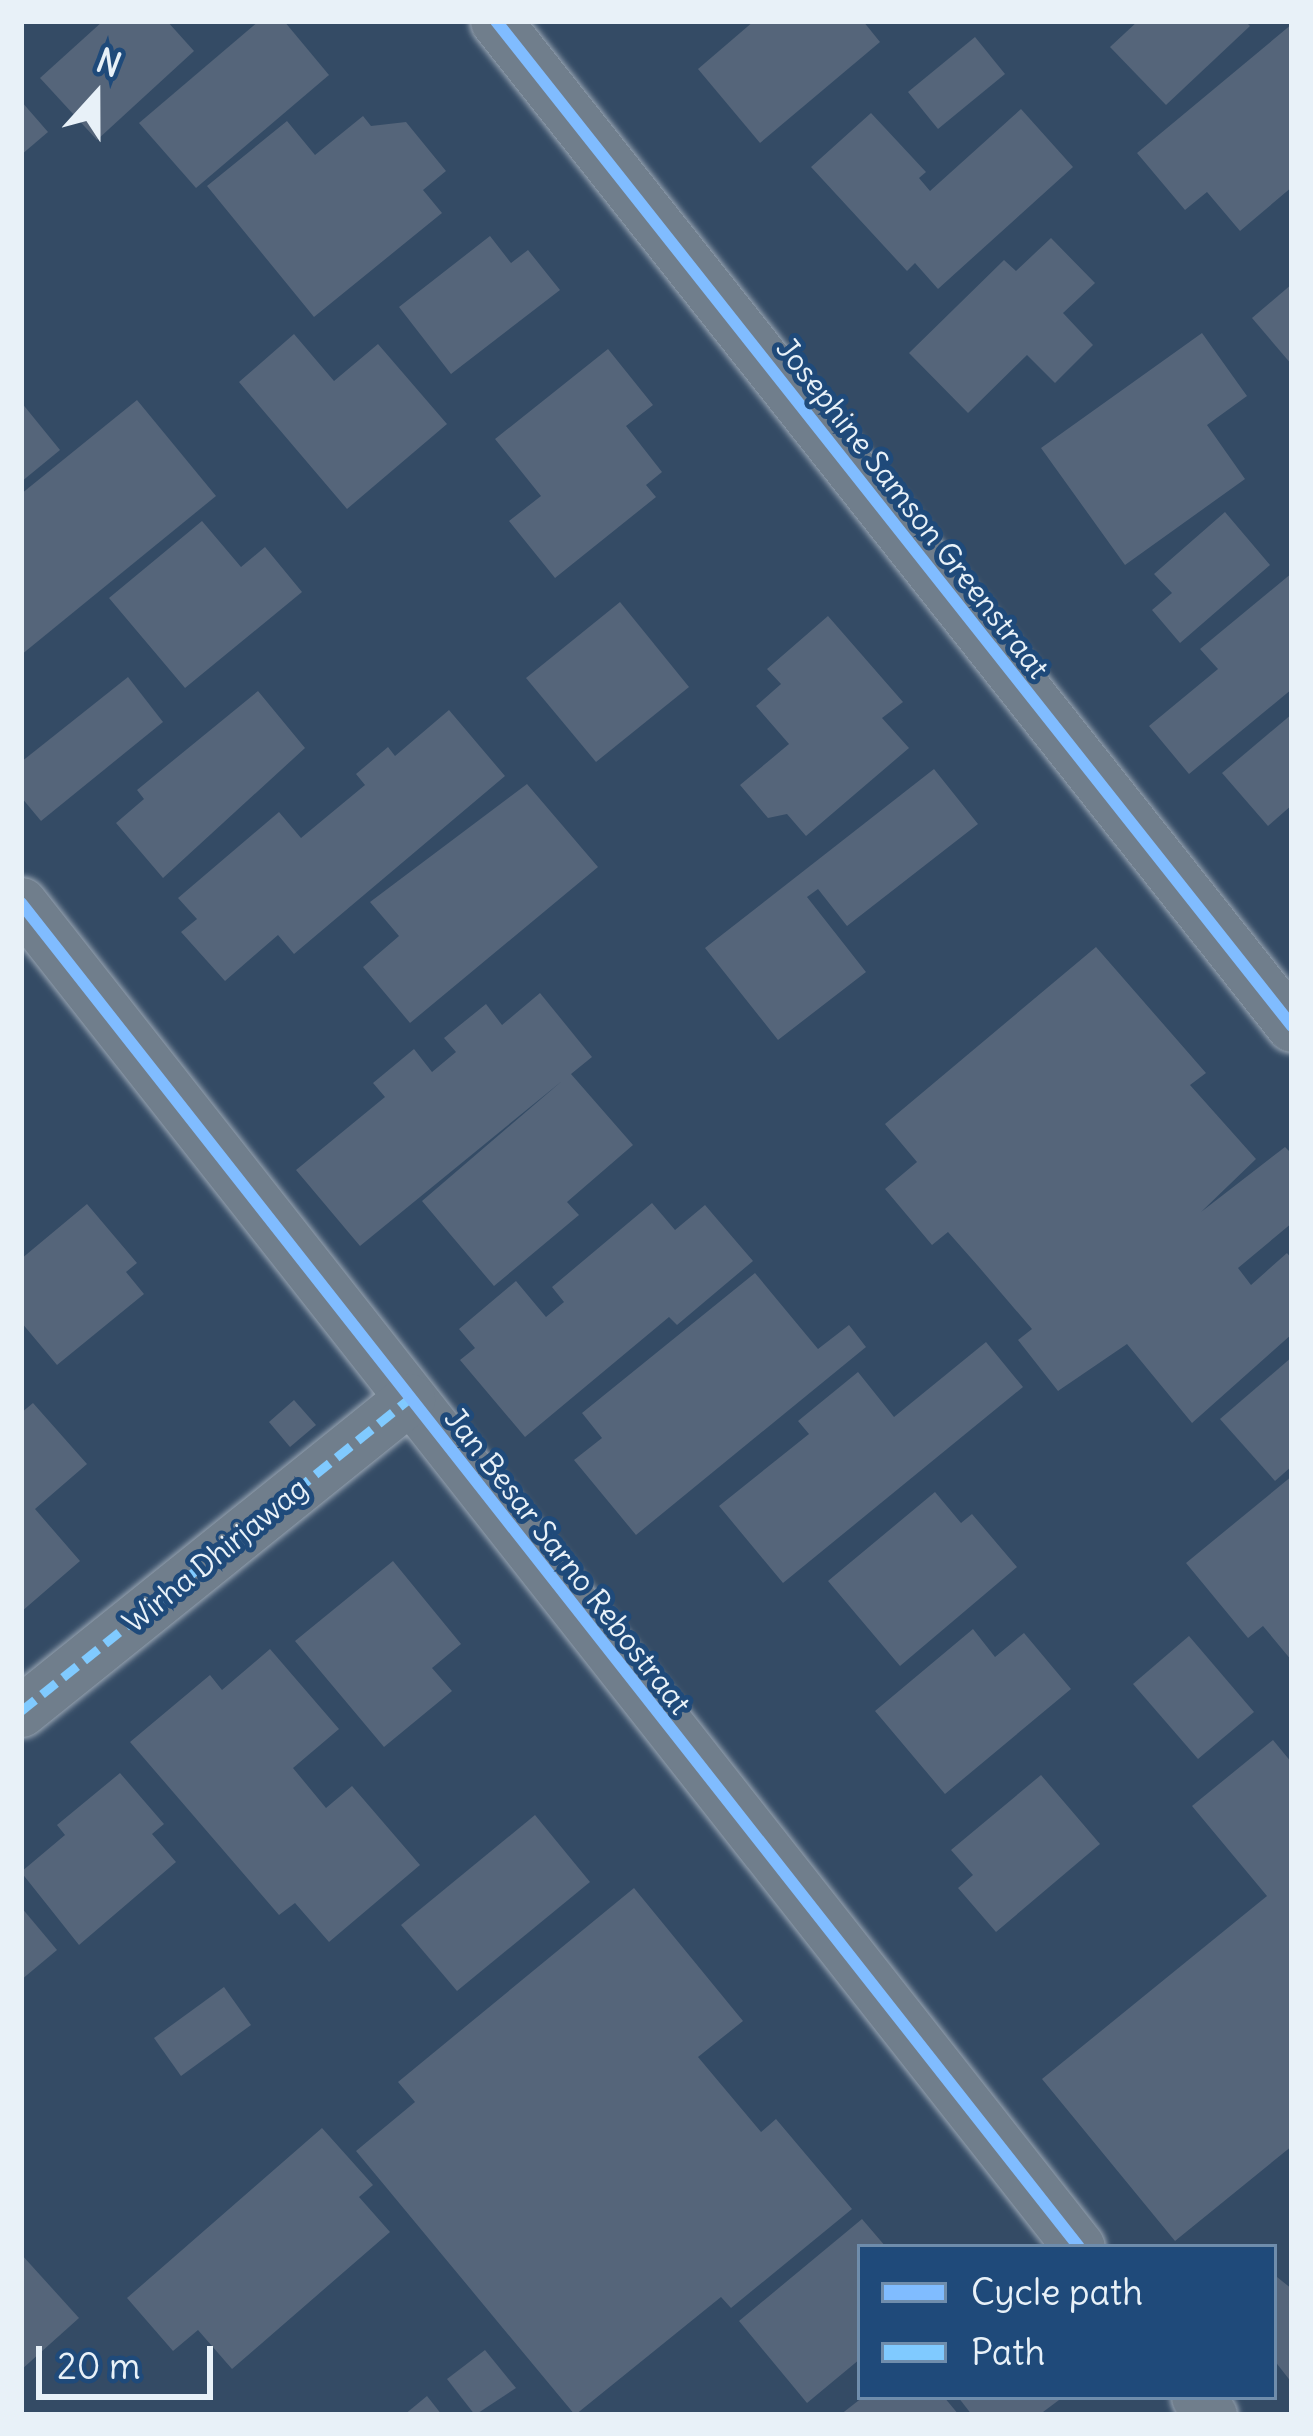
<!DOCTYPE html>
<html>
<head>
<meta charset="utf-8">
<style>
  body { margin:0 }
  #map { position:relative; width:1313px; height:2436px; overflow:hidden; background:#344b65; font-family:Delius,sans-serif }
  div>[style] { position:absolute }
  .building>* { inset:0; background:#55657a }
  .roads { filter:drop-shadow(0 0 3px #9aa6b3) drop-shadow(0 0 3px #9aa6b3) }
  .street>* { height:51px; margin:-25.5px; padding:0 25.5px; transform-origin:25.5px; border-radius:25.5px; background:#707e8c }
  .quiet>* { height:9px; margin-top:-4.5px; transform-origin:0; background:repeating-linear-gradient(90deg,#80caff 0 18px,transparent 0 27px) }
  .cycleway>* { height:12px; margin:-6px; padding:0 6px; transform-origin:6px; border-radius:6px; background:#80bcff }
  span { translate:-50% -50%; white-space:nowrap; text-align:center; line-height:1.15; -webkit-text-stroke:10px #1f4a7a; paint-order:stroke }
  .street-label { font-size:30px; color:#e8f1f8 }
  .frame { position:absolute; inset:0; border:24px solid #e8f1f8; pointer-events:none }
  .legend { position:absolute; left:857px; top:2244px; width:420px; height:156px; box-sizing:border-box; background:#1f4a7a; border:3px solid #6f8dac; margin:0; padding:15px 21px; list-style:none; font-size:36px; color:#e8f1f8 }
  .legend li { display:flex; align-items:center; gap:24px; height:60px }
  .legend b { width:60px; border:3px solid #6f8dac }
  .north { position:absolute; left:36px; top:36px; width:120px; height:120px; -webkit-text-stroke:9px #1f4a7a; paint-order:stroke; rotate:21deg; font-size:33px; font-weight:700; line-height:48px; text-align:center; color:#e8f1f8 }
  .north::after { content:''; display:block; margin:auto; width:42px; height:54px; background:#e8f1f8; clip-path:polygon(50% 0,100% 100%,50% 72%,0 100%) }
  .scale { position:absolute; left:36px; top:2346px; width:177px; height:54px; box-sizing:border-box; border:6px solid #e8f1f8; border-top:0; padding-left:15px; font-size:36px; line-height:42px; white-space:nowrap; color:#e8f1f8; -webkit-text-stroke:9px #1f4a7a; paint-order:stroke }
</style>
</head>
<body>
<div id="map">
  <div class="building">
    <div style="clip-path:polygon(103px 21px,167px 21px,194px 51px,97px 140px,40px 78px)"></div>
    <div style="clip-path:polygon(259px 21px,284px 21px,329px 75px,196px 188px,139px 123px)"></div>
    <div style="clip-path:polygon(754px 21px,863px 21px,880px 42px,760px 143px,698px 69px)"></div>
    <div style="clip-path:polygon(1138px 21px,1245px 21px,1250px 26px,1166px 105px,1110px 47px)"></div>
    <div style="clip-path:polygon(1292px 24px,1292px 187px,1240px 231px,1207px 192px,1185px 210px,1137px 153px)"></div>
    <div style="clip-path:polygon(975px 37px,1005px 74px,938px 129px,908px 92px)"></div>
    <div style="clip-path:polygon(21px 101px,48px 132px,21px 155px)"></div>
    <div style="clip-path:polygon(1021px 109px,1073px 167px,938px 289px,915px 263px,907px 271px,811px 167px,871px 113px,926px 172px,919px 178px,930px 191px)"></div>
    <div style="clip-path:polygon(363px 116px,371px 126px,406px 122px,446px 171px,423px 190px,442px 213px,314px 317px,207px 186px,287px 121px,315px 155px)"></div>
    <div style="clip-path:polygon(490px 236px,511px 263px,528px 250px,560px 290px,451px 374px,399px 307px)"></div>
    <div style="clip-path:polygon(1051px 238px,1095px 283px,1063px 313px,1093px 345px,1055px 383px,1027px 355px,968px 413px,909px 353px,1004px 260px,1016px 271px)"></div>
    <div style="clip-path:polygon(1292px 284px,1292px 365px,1252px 318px)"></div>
    <div style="clip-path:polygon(1202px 333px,1247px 396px,1207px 425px,1245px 479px,1125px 565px,1041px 448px)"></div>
    <div style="clip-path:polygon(294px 334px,334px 381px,378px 344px,447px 424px,347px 509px,239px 382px)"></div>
    <div style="clip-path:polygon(608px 349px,653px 405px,626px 426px,662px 472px,646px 485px,656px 497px,555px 578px,509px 521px,541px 496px,495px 439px)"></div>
    <div style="clip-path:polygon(137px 400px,216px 496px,21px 655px,21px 494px)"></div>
    <div style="clip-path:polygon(21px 402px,60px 450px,21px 482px)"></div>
    <div style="clip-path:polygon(1225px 512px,1270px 565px,1180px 643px,1152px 610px,1172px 593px,1154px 574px)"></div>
    <div style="clip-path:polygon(202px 521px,241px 567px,265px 547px,302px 592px,185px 688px,109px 598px)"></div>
    <div style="clip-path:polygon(1292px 573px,1292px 689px,1189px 774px,1149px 726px,1218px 669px,1200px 649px)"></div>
    <div style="clip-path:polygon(620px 602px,689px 687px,596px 762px,526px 678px)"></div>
    <div style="clip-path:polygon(828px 616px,903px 702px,882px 718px,909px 748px,806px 836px,787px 814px,768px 818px,740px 785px,789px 744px,756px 706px,781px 684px,767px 669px)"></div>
    <div style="clip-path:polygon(128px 677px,163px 722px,41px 821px,21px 797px,21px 762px)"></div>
    <div style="clip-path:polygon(258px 691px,305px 748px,163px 878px,116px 823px,144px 799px,137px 790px)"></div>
    <div style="clip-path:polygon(449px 710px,505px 776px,294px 954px,278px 935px,225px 981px,181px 932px,197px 919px,178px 898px,279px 812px,301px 838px,365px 785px,356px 774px,388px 747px,395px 756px)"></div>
    <div style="clip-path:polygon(1292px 714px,1292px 805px,1268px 826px,1222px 773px)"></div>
    <div style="clip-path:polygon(934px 769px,978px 824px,847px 926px,818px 889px,807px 897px,866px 972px,778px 1040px,705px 948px)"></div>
    <div style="clip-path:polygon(527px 784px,598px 867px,410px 1023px,363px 967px,399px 936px,370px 902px)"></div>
    <div style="clip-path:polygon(1096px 947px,1206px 1073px,1190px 1085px,1256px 1159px,1201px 1212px,1285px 1147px,1292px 1154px,1292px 1223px,1238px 1268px,1251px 1285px,1287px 1253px,1292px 1259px,1292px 1334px,1192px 1423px,1127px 1344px,1058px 1391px,1018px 1340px,1032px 1329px,978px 1266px,948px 1232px,932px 1245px,885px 1189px,917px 1162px,885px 1124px)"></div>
    <div style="clip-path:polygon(540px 993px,592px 1057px,571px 1074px,633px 1145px,567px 1202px,579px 1215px,494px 1286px,422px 1201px,562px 1081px,360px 1246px,296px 1170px,385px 1097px,373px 1083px,414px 1049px,432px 1072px,456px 1052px,444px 1038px,486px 1004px,502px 1025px)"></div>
    <div style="clip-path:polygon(652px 1203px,675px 1230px,705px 1205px,753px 1261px,677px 1325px,669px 1317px,525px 1437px,460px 1360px,475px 1348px,459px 1329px,516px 1281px,546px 1317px,564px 1302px,552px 1287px)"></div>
    <div style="clip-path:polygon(87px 1204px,137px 1263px,126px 1272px,144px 1294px,57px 1365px,21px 1322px,21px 1259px)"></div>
    <div style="clip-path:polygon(755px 1273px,818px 1349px,849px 1325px,866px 1347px,636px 1535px,574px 1460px,602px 1438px,582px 1413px)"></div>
    <div style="clip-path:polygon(986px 1342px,1023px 1387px,783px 1583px,719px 1506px,809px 1434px,798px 1421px,858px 1372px,894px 1417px)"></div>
    <div style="clip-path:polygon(1292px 1357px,1292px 1466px,1275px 1481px,1220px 1419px)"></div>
    <div style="clip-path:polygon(294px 1400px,316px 1425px,290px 1447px,269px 1422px)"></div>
    <div style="clip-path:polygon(33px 1403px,87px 1464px,35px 1509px,80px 1561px,21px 1612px,21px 1413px)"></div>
    <div style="clip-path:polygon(1292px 1476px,1292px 1661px,1263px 1626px,1248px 1638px,1186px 1563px)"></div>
    <div style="clip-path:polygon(935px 1492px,961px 1523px,972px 1514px,1017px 1567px,900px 1666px,828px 1581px)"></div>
    <div style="clip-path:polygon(393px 1561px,461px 1644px,432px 1668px,452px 1691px,384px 1747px,295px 1641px)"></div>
    <div style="clip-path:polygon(973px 1629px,995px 1657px,1024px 1633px,1071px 1689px,945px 1794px,875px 1711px)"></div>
    <div style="clip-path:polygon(1189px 1636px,1254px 1712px,1198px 1759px,1133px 1684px)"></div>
    <div style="clip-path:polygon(270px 1649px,339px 1729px,293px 1768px,326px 1808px,352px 1786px,420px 1865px,329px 1942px,295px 1903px,279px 1915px,130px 1742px,210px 1675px,222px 1690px)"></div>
    <div style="clip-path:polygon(1273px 1740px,1292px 1763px,1292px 2146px,1175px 2241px,1042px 2079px,1267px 1896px,1192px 1806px)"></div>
    <div style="clip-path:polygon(120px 1773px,164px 1824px,152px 1834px,176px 1862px,79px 1945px,21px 1872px,65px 1835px,57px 1825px)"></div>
    <div style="clip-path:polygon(1041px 1775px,1100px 1844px,996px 1932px,958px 1888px,973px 1875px,951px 1850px)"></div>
    <div style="clip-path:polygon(535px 1815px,590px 1882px,457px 1991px,401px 1925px)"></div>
    <div style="clip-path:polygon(634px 1888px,743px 2021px,698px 2057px,761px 2132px,776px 2119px,852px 2209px,731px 2308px,721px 2297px,575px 2415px,356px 2151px,415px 2102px,398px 2082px)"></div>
    <div style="clip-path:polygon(21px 1907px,57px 1950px,21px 1980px)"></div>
    <div style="clip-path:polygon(224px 1987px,251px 2025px,181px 2076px,154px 2038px)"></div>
    <div style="clip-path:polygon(322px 2128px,373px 2185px,359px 2197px,390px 2232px,232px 2369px,198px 2330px,173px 2351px,127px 2298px)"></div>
    <div style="clip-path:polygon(862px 2219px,886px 2247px,860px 2247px,860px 2359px,807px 2403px,739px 2321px)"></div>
    <div style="clip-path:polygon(21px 2254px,79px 2318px,21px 2370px)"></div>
    <div style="clip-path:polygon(1277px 2277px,1292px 2289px,1292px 2383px,1274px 2360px)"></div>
    <div style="clip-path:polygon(485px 2350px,516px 2388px,475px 2415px,447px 2379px)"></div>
    <div style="clip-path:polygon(427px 2396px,442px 2415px,404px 2415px)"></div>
    <div style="clip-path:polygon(863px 2397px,944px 2397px,959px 2415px,840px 2415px)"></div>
    <div style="clip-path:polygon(958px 2397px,1063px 2397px,1039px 2415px,972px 2415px)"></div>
  </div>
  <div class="roads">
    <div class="street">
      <div style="left:496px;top:21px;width:1282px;rotate:51.62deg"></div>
      <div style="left:21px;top:903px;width:1710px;rotate:51.79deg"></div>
      <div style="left:21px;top:1711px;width:498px;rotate:-38.8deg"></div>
      <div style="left:1197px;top:2397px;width:23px;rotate:52deg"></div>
    </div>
  </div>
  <div class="quiet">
    <div style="left:21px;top:1711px;width:498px;rotate:-38.8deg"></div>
  </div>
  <div class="cycleway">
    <div style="left:496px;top:21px;width:1282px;rotate:51.62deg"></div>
    <div style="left:21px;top:903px;width:1710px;rotate:51.79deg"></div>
  </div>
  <div class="street-label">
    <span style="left:913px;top:508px;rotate:52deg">Josephine Samson Greenstraat</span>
    <span style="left:215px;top:1555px;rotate:-39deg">Wirha Dhirjawag</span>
    <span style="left:568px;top:1561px;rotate:52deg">Jan Besar Sarno Rebostraat</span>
  </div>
  <div class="frame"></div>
  <ul class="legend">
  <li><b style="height:15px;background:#80bcff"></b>Cycle path</li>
  <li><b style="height:15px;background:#80caff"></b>Path</li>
  </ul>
  <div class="north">N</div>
  <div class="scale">20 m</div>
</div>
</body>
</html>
